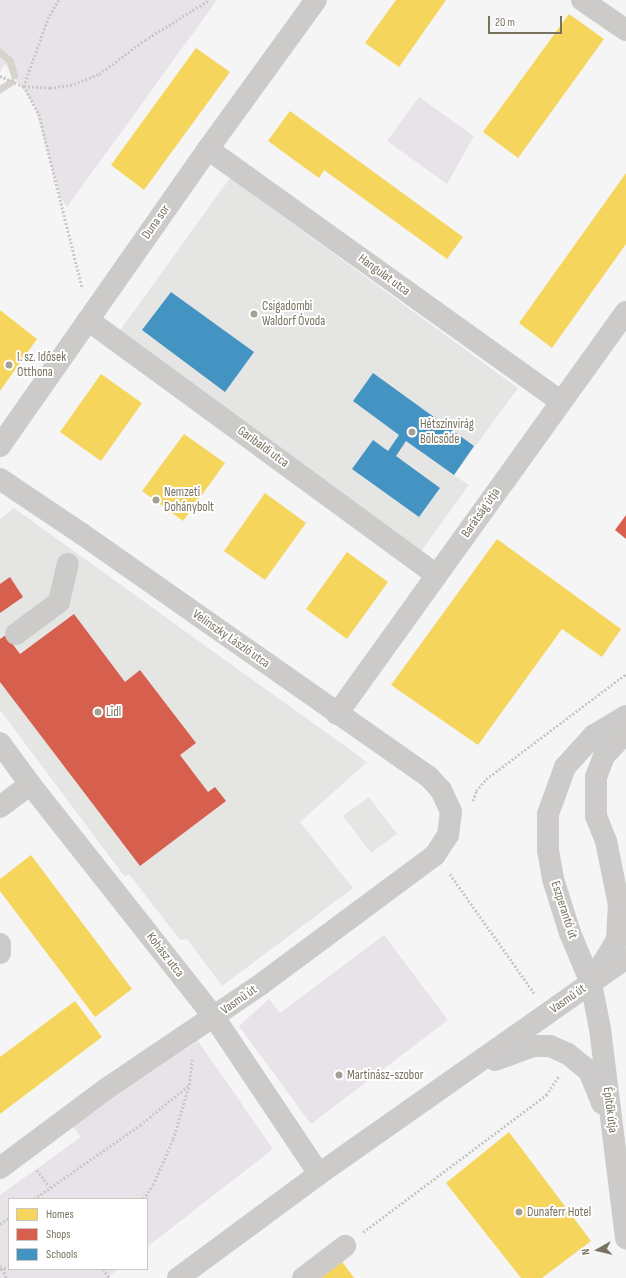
<!DOCTYPE html>
<html>
<head>
<meta charset="utf-8">
<style>
  body { margin:0 }
  #map { position:relative; width:626px; height:1278px; overflow:hidden; background:#f5f5f6; font-family:"Sofia Sans Condensed",sans-serif }
  div>[style] { position:absolute }
  .built>* { inset:0; background:#e5e5e4 }
  .green>* { inset:0; background:#e8e3e8 }
  .homes>* { inset:0; background:#f6d55c }
  .shops>* { inset:0; background:#d6604d }
  .schools>* { inset:0; background:#4393c3 }
  .stream>* { height:7px; margin:-3.5px; padding:0 3.5px; transform-origin:3.5px; border-radius:3.5px; background:#d6d3cd }
  .path>* { height:2.5px; margin-top:-1.25px; transform-origin:0; background:repeating-linear-gradient(90deg,#c9c9c7 0 2px,transparent 0 4px) }
  .minor>* { height:22px; margin:-11px; padding:0 11px; transform-origin:11px; border-radius:11px; background:#cccbca }
  .dots>* { width:11px; height:11px; translate:-50% -50%; box-sizing:border-box; border:2px solid #fff; border-radius:50% }
  span { translate:-50% -50%; white-space:nowrap; text-align:center; line-height:1.15; -webkit-text-stroke:4px #fff; paint-order:stroke }
  .street-label { font-size:13px; color:#78725f }
  .poi-label { font-size:13px; color:#78725f }
  .left { translate:0 -50%; text-align:left }
  .legend { position:absolute; left:8px; top:1198px; width:140px; height:72px; box-sizing:border-box; background:#fff; border:1px solid #c9c7bf; margin:0; padding:5px 7px; list-style:none; font-size:12px; color:#78725f }
  .legend li { display:flex; align-items:center; gap:8px; height:20px }
  .legend b { width:20px; border:1px solid #c9c7bf }
  .north { position:absolute; left:578px; top:1230px; width:40px; height:40px; -webkit-text-stroke:3px #fff; paint-order:stroke; rotate:262deg; font-size:11px; font-weight:700; line-height:16px; text-align:center; color:#78725f }
  .north::after { content:''; display:block; margin:auto; width:14px; height:18px; background:#78725f; clip-path:polygon(50% 0,100% 100%,50% 72%,0 100%) }
  .scale { position:absolute; left:488px; top:16px; width:74px; height:18px; box-sizing:border-box; border:2px solid #78725f; border-top:0; padding-left:5px; font-size:12px; line-height:14px; white-space:nowrap; color:#78725f; -webkit-text-stroke:3px #fff; paint-order:stroke }
</style>
</head>
<body>
<div id="map">
  <div class="built">
    <div style="clip-path:polygon(230px 178px,518px 388px,454px 475px,469px 485px,420px 553px,118px 333px)"></div>
    <div style="clip-path:polygon(14px 508px,367px 762px,300px 822px,353px 888px,222px 986px,187px 939px,180px 940px,129px 874px,125px 877px,0 710px,0 519px)"></div>
    <div style="clip-path:polygon(369px 797px,397px 834px,371px 853px,343px 816px)"></div>
  </div>
  <div class="green">
    <div style="clip-path:polygon(0 0,217px 0,67px 207px,60px 196px,35px 106px,5px 64px,0 72px)"></div>
    <div style="clip-path:polygon(419px 97px,474px 136px,447px 184px,387px 141px)"></div>
    <div style="clip-path:polygon(384px 935px,448px 1020px,311px 1124px,239px 1026px,269px 999px,280px 1013px)"></div>
    <div style="clip-path:polygon(198px 1041px,273px 1149px,147px 1247px,147px 1199px,9px 1199px,9px 1269px,118px 1269px,107px 1278px,0 1278px,0 1195px,81px 1137px,72px 1125px)"></div>
  </div>
  <div class="homes">
    <div style="clip-path:polygon(396px 0,446px 0,399px 67px,365px 43px)"></div>
    <div style="clip-path:polygon(569px 14px,604px 39px,518px 158px,483px 132px)"></div>
    <div style="clip-path:polygon(196px 48px,230px 72px,144px 190px,111px 165px)"></div>
    <div style="clip-path:polygon(290px 111px,463px 237px,447px 259px,324px 170px,319px 178px,268px 141px)"></div>
    <div style="clip-path:polygon(626px 173px,626px 244px,552px 348px,519px 323px)"></div>
    <div style="clip-path:polygon(0 310px,37px 339px,0 391px)"></div>
    <div style="clip-path:polygon(101px 374px,142px 403px,101px 461px,60px 432px)"></div>
    <div style="clip-path:polygon(184px 434px,225px 463px,183px 521px,142px 491px)"></div>
    <div style="clip-path:polygon(265px 493px,306px 523px,265px 580px,224px 551px)"></div>
    <div style="clip-path:polygon(497px 539px,621px 629px,602px 657px,562px 629px,478px 745px,391px 685px)"></div>
    <div style="clip-path:polygon(347px 552px,388px 582px,347px 639px,306px 609px)"></div>
    <div style="clip-path:polygon(31px 855px,132px 989px,95px 1017px,0 891px,0 879px)"></div>
    <div style="clip-path:polygon(75px 1001px,102px 1037px,0 1114px,0 1057px)"></div>
    <div style="clip-path:polygon(509px 1132px,591px 1241px,542px 1278px,521px 1278px,446px 1183px)"></div>
    <div style="clip-path:polygon(341px 1260px,354px 1278px,319px 1278px)"></div>
  </div>
  <div class="shops">
    <div style="clip-path:polygon(626px 515px,626px 539px,615px 530px)"></div>
    <div style="clip-path:polygon(10px 577px,23px 597px,0 613px,0 584px)"></div>
    <div style="clip-path:polygon(74px 614px,125px 682px,140px 670px,196px 743px,180px 755px,208px 792px,215px 787px,226px 801px,140px 866px,0 682px,0 639px,6px 635px,20px 654px)"></div>
  </div>
  <div class="schools">
    <div style="clip-path:polygon(171px 292px,254px 352px,225px 392px,142px 330px)"></div>
    <div style="clip-path:polygon(373px 373px,474px 446px,454px 475px,406px 441px,396px 456px,440px 488px,419px 517px,352px 469px,373px 440px,388px 451px,399px 435px,353px 401px)"></div>
  </div>
  <div class="stream">
    <div style="left:0;top:52px;width:13px;rotate:42deg"></div>
    <div style="left:10px;top:61px;width:15px;rotate:74deg"></div>
    <div style="left:0;top:89px;width:13px;rotate:-32deg"></div>
  </div>
  <div class="path">
    <div style="left:59px;top:0;width:20px;rotate:120deg"></div>
    <div style="left:49px;top:17px;width:73px;rotate:109.9deg"></div>
    <div style="left:24px;top:86px;width:32px;rotate:62deg"></div>
    <div style="left:39px;top:114px;width:178px;rotate:76deg"></div>
    <div style="left:0;top:76px;width:26px;rotate:23deg"></div>
    <div style="left:24px;top:86px;width:26px;rotate:4deg"></div>
    <div style="left:50px;top:88px;width:24px;rotate:-9deg"></div>
    <div style="left:74px;top:84px;width:27px;rotate:-22deg"></div>
    <div style="left:99px;top:74px;width:57px;rotate:-36.5deg"></div>
    <div style="left:145px;top:40px;width:75px;rotate:-32deg"></div>
    <div style="left:473px;top:801px;width:10px;rotate:-73deg"></div>
    <div style="left:476px;top:791px;width:16px;rotate:-50deg"></div>
    <div style="left:486px;top:779px;width:175px;rotate:-36.9deg"></div>
    <div style="left:450px;top:874px;width:147px;rotate:54.7deg"></div>
    <div style="left:37px;top:1170px;width:21px;rotate:53deg"></div>
    <div style="left:34px;top:1199px;width:129px;rotate:-34.9deg"></div>
    <div style="left:140px;top:1125px;width:63px;rotate:-39.2deg"></div>
    <div style="left:143px;top:1199px;width:17px;rotate:-54deg"></div>
    <div style="left:153px;top:1185px;width:50px;rotate:-66.5deg"></div>
    <div style="left:173px;top:1139px;width:56px;rotate:-73.5deg"></div>
    <div style="left:189px;top:1085px;width:26px;rotate:-83deg"></div>
    <div style="left:0;top:1224px;width:11px;rotate:-34deg"></div>
    <div style="left:363px;top:1232px;width:229px;rotate:-36.8deg"></div>
    <div style="left:546px;top:1095px;width:23px;rotate:-56deg"></div>
    <div style="left:0;top:1265px;width:15px;rotate:62deg"></div>
    <div style="left:0;top:1269px;width:9px;rotate:-13deg"></div>
    <div style="left:103px;top:1269px;width:11px;rotate:52deg"></div>
  </div>
  <div class="minor">
    <div style="left:582px;top:0;width:53px;rotate:34.3deg"></div>
    <div style="left:208px;top:149px;width:433px;rotate:35.6deg"></div>
    <div style="left:88px;top:320px;width:432px;rotate:36.2deg"></div>
    <div style="left:0;top:446px;width:363px;rotate:-55deg"></div>
    <div style="left:208px;top:149px;width:184px;rotate:-54.1deg"></div>
    <div style="left:0;top:479px;width:99px;rotate:33.9deg"></div>
    <div style="left:82px;top:534px;width:424px;rotate:35deg"></div>
    <div style="left:429px;top:777px;width:18px;rotate:47deg"></div>
    <div style="left:441px;top:790px;width:23px;rotate:65deg"></div>
    <div style="left:451px;top:811px;width:24px;rotate:97deg"></div>
    <div style="left:448px;top:835px;width:24px;rotate:123deg"></div>
    <div style="left:435px;top:855px;width:218px;rotate:143.4deg"></div>
    <div style="left:260px;top:985px;width:186px;rotate:146deg"></div>
    <div style="left:106px;top:1089px;width:132px;rotate:143.3deg"></div>
    <div style="left:16px;top:634px;width:54px;rotate:-36.7deg"></div>
    <div style="left:59px;top:602px;width:39px;rotate:-77deg"></div>
    <div style="left:337px;top:714px;width:495px;rotate:-54.3deg"></div>
    <div style="left:626px;top:716px;width:37px;rotate:149deg"></div>
    <div style="left:594px;top:735px;width:43px;rotate:132.2deg"></div>
    <div style="left:565px;top:767px;width:50px;rotate:109.9deg"></div>
    <div style="left:548px;top:814px;width:36px;rotate:90deg"></div>
    <div style="left:548px;top:850px;width:29px;rotate:80deg"></div>
    <div style="left:553px;top:879px;width:57px;rotate:72.5deg"></div>
    <div style="left:570px;top:933px;width:54px;rotate:67.2deg"></div>
    <div style="left:591px;top:983px;width:47px;rotate:78.9deg"></div>
    <div style="left:600px;top:1029px;width:211px;rotate:82.9deg"></div>
    <div style="left:0;top:743px;width:51px;rotate:53.8deg"></div>
    <div style="left:30px;top:784px;width:297px;rotate:51.7deg"></div>
    <div style="left:214px;top:1017px;width:189px;rotate:56.2deg"></div>
    <div style="left:0;top:807px;width:38px;rotate:-37deg"></div>
    <div style="left:0;top:944px;width:9px;rotate:90deg"></div>
    <div style="left:595px;top:976px;width:42px;rotate:-58.6deg"></div>
    <div style="left:617px;top:940px;width:35px;rotate:-87deg"></div>
    <div style="left:619px;top:905px;width:65px;rotate:-101.5deg"></div>
    <div style="left:606px;top:841px;width:27px;rotate:-112deg"></div>
    <div style="left:596px;top:816px;width:39px;rotate:-90deg"></div>
    <div style="left:596px;top:777px;width:22px;rotate:-69deg"></div>
    <div style="left:604px;top:756px;width:33px;rotate:-47deg"></div>
    <div style="left:495px;top:1060px;width:40px;rotate:-20.2deg"></div>
    <div style="left:533px;top:1046px;width:17px"></div>
    <div style="left:550px;top:1046px;width:20px;rotate:24deg"></div>
    <div style="left:568px;top:1054px;width:27px;rotate:39deg"></div>
    <div style="left:589px;top:1071px;width:35px;rotate:68deg"></div>
    <div style="left:178px;top:1278px;width:175px;rotate:-36.4deg"></div>
    <div style="left:319px;top:1174px;width:375px;rotate:-35.1deg"></div>
    <div style="left:303px;top:1278px;width:53px;rotate:-37.3deg"></div>
  </div>
  <div class="dots">
    <div style="left:254px;top:314px;background:#a4a094"></div>
    <div style="left:9px;top:365px;background:#a4a094"></div>
    <div style="left:412px;top:432px;background:#a4a094"></div>
    <div style="left:156px;top:500px;background:#a4a094"></div>
    <div style="left:98px;top:712px;background:#a4a094"></div>
    <div style="left:339px;top:1075px;background:#a4a094"></div>
    <div style="left:519px;top:1212px;background:#a4a094"></div>
  </div>
  <div class="street-label">
    <span style="left:156px;top:222px;rotate:-55deg">Duna sor</span>
    <span style="left:384px;top:275px;rotate:36deg">Hangulat utca</span>
    <span style="left:263px;top:447px;rotate:36deg">Garibaldi utca</span>
    <span style="left:481px;top:513px;rotate:-55deg">Barátság útja</span>
    <span style="left:231px;top:639px;rotate:35deg">Velinszky László utca</span>
    <span style="left:564px;top:910px;rotate:72deg">Eszperantó út</span>
    <span style="left:165px;top:955px;rotate:52deg">Kohász utca</span>
    <span style="left:568px;top:999px;rotate:-35deg">Vasmű út</span>
    <span style="left:239px;top:1000px;rotate:-35deg">Vasmű út</span>
    <span style="left:610px;top:1110px;rotate:83deg">Építők útja</span>
  </div>
  <div class="poi-label">
    <span class="left" style="left:262px;top:314px">Csigadombi<br>Waldorf Óvoda</span>
    <span class="left" style="left:17px;top:365px">I. sz. Idősek<br>Otthona</span>
    <span class="left" style="left:420px;top:432px">Hétszínvirág<br>Bölcsőde</span>
    <span class="left" style="left:164px;top:500px">Nemzeti<br>Dohánybolt</span>
    <span class="left" style="left:106px;top:712px">Lidl</span>
    <span class="left" style="left:347px;top:1075px">Martinász-szobor</span>
    <span class="left" style="left:527px;top:1212px">Dunaferr Hotel</span>
  </div>
  <ul class="legend">
  <li><b style="height:11px;background:#f6d55c"></b>Homes</li>
  <li><b style="height:11px;background:#d6604d"></b>Shops</li>
  <li><b style="height:11px;background:#4393c3"></b>Schools</li>
  </ul>
  <div class="north">N</div>
  <div class="scale">20 m</div>
</div>
</body>
</html>
